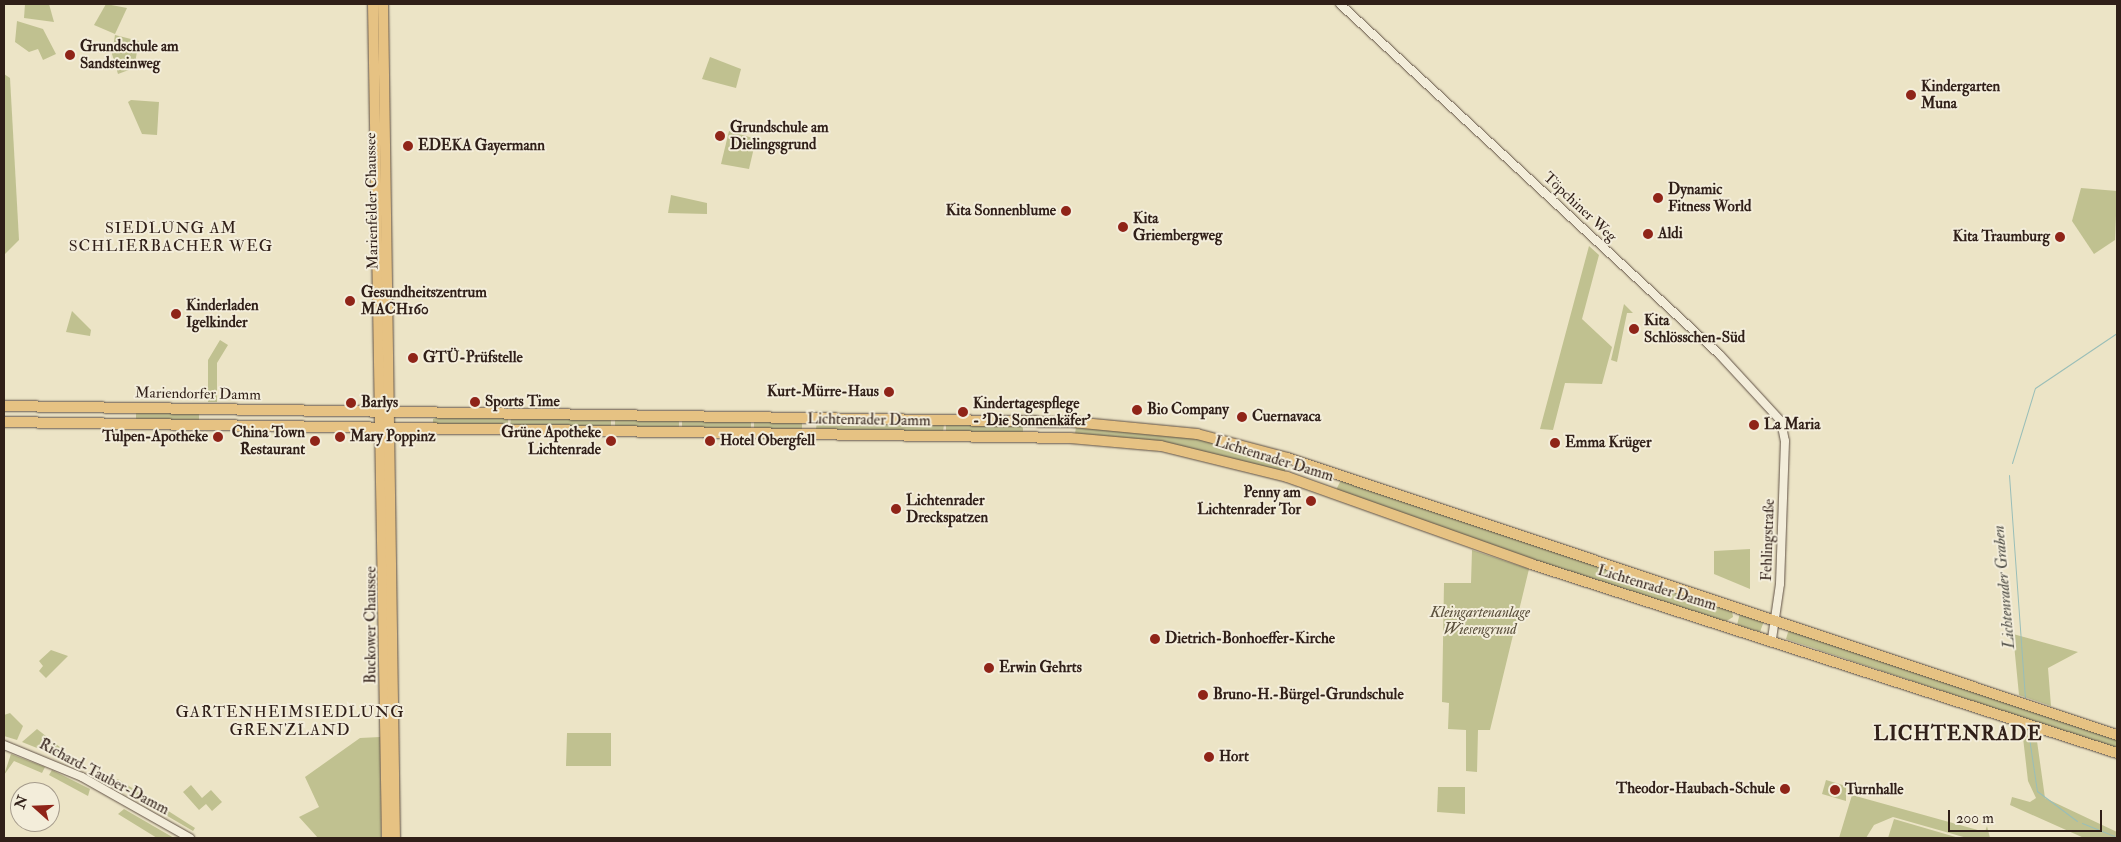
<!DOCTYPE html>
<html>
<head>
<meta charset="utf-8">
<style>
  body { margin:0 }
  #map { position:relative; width:2121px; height:842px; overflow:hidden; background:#ece4c6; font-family:"IM FELL Double Pica",serif }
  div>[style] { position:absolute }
  .green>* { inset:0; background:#c0c190 }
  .stream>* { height:1px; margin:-0.5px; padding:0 0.5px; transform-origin:0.5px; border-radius:0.5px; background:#99beb8 }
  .roads { filter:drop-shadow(0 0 1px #5f5044) drop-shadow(0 0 1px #5f5044) }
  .minor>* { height:8px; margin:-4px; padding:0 4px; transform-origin:4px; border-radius:4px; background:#f3edda }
  .major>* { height:10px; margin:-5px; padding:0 5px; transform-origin:5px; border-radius:5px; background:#e6c283 }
  .dots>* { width:14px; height:14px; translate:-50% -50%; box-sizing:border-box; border:2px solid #f3edda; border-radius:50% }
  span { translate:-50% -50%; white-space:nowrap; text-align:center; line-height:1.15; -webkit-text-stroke:4px #f3edda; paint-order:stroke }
  .poi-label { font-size:15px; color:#301f18; font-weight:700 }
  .left { translate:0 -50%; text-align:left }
  .right { translate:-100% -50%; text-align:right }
  .street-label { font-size:15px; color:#301f18 }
  .park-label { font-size:15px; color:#5b503c; font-style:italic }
  .neighbourhood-label { font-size:16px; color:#301f18; letter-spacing:1px }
  .water-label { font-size:16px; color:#504f48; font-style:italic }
  .district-label { font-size:20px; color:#301f18; font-weight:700; letter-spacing:1px }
  .frame { position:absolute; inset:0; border:5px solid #301f18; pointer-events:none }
  .north { position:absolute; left:10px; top:782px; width:50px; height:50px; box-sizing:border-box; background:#f3edda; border:1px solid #a59b8c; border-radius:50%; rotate:290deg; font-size:14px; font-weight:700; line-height:20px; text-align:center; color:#301f18 }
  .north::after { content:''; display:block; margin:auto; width:18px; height:22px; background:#8f2418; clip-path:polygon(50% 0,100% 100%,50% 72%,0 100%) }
  .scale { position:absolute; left:1948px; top:810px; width:154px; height:22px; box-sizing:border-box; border:2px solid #301f18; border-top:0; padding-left:6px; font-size:15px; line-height:18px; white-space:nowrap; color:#301f18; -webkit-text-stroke:4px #f3edda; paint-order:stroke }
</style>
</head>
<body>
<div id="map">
  <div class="green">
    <div style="clip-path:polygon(25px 4px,49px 4px,54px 22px,24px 18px)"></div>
    <div style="clip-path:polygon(106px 4px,127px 8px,115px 34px,94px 25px)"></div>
    <div style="clip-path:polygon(17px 21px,43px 29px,56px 54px,43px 60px,38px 49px,29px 52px,15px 42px)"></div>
    <div style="clip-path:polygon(115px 35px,139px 41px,134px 68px,118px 74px,112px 54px)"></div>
    <div style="clip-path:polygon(710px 57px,741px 69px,736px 88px,702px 79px)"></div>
    <div style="clip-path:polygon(4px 74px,10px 78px,19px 240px,4px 255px)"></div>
    <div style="clip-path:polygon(131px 100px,159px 102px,157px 135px,142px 134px,128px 102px)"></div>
    <div style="clip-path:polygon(729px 131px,756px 139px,749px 169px,721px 164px)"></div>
    <div style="clip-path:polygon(2081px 188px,2117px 191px,2115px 240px,2094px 254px,2072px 221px)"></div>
    <div style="clip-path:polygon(671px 195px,707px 203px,707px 214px,668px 213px)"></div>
    <div style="clip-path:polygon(1589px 246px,1599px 255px,1582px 319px,1612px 347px,1602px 384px,1565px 383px,1553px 430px,1540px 429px)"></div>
    <div style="clip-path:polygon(1624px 304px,1633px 313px,1627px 313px,1617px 362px,1611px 360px)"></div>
    <div style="clip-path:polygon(72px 311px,91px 330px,90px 336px,66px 332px)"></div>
    <div style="clip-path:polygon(220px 340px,228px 345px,217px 363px,217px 402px,208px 402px,208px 360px)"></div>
    <div style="clip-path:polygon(136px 413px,199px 413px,199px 420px,136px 420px)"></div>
    <div style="clip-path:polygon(441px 416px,508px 417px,508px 427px,433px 425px,433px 419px)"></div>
    <div style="clip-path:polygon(511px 417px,611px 418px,611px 429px,510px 427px)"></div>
    <div style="clip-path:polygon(615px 419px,679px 419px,679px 430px,615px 429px)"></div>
    <div style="clip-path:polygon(682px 419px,751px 420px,751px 431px,682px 430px)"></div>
    <div style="clip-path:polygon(754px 421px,802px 421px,802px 431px,754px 431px)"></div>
    <div style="clip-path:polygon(817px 422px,944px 423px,943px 433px,816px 429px)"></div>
    <div style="clip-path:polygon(946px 423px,1023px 425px,1023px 435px,946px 434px)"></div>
    <div style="clip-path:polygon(1076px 427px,1183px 435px,1285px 462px,1285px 472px,1179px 446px,1075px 434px)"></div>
    <div style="clip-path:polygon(1341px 480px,1732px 610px,1733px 617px,1725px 622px,1579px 576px,1336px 490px)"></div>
    <div style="clip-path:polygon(1750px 549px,1750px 589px,1714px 574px,1714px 551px)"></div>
    <div style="clip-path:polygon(1472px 550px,1529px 569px,1490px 730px,1478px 730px,1477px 772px,1466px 771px,1466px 730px,1448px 729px,1449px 703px,1442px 702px,1444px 583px,1471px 583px)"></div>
    <div style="clip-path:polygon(1740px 613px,1764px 621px,1760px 632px,1737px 625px)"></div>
    <div style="clip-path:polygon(1789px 629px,2117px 739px,2117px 749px,1786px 639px)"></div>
    <div style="clip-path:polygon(2013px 634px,2078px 652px,2048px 668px,2051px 706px,2019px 695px)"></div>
    <div style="clip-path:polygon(51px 650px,68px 656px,46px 678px,39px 671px,43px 666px,39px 661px)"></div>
    <div style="clip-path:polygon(10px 713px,23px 726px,17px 740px,4px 736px,4px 715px)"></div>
    <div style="clip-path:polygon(37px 729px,61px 748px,62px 758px,22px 742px)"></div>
    <div style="clip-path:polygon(2022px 729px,2036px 734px,2045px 798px,2117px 832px,2117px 838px,2084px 838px,2010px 805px,2012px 797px,2030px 802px,2036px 798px,2028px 781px)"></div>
    <div style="clip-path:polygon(567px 733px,611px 733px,611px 766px,566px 766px)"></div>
    <div style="clip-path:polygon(380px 737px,381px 838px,318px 838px,299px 817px,319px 807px,305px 777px,360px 738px)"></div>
    <div style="clip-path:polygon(11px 754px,24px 759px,45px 767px,42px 773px,14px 761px,4px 775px)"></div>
    <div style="clip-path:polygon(52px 770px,90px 789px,88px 796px,49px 775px)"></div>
    <div style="clip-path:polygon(118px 779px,195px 828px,193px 831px,111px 783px)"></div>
    <div style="clip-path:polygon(1826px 780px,1846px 786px,1846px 801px,1822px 794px)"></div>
    <div style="clip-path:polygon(191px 785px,202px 798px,211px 790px,222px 802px,212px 811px,206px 804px,199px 810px,183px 792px)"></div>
    <div style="clip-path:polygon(1438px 787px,1465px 787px,1465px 814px,1437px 812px)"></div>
    <div style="clip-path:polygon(1852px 795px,1985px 832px,1987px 826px,1990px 838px,1967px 838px,1893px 817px,1874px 825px,1866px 838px,1839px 838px)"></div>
    <div style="clip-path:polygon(124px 809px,174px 838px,157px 838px,118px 814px)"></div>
    <div style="clip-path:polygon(1894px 819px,1959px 838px,1888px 838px)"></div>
  </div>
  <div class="stream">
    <div style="left:2012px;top:463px;width:78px;rotate:-73deg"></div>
    <div style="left:2035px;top:388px;width:99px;rotate:-33.9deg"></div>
    <div style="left:2009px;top:475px;width:223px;rotate:85.9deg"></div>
    <div style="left:2028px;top:731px;width:61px;rotate:81.5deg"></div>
    <div style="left:2037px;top:791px;width:50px;rotate:36.9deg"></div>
    <div style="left:2082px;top:823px;width:35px;rotate:22deg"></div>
  </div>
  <div class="roads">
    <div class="minor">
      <div style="left:1340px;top:4px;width:517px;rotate:42.73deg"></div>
      <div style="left:1720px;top:355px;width:90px;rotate:47.3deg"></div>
      <div style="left:1781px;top:421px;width:20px;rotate:79deg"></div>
      <div style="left:1785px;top:441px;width:143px;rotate:92deg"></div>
      <div style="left:1780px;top:584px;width:56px;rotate:98.3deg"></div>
      <div style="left:4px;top:745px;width:84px;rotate:22.3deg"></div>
      <div style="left:82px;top:777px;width:124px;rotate:29.5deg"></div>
    </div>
    <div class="major">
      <div style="left:373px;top:4px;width:834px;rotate:89.04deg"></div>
      <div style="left:383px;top:4px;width:834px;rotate:89.18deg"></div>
      <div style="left:4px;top:406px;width:1068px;rotate:0.86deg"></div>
      <div style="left:1072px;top:422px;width:126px;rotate:5.5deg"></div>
      <div style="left:1197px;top:434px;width:94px;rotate:14.8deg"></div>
      <div style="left:1288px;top:458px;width:874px;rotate:18.48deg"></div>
      <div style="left:4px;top:422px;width:1066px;rotate:0.86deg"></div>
      <div style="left:1070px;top:438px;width:91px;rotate:5deg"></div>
      <div style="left:1161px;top:446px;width:130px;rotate:13.8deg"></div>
      <div style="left:1287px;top:477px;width:259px;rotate:19.6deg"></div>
      <div style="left:1531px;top:564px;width:616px;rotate:17.88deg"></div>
    </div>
  </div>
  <div class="dots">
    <div style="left:70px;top:55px;background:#8f2418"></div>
    <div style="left:1911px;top:95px;background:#8f2418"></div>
    <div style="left:720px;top:136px;background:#8f2418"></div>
    <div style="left:408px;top:146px;background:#8f2418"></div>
    <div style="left:1658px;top:198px;background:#8f2418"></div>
    <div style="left:1066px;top:211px;background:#8f2418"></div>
    <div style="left:1123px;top:227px;background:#8f2418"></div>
    <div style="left:1648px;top:234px;background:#8f2418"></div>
    <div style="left:2060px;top:237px;background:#8f2418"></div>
    <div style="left:350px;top:301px;background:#8f2418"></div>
    <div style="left:176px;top:314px;background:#8f2418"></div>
    <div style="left:1634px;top:329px;background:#8f2418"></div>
    <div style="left:413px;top:358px;background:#8f2418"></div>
    <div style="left:889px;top:392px;background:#8f2418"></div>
    <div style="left:475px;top:402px;background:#8f2418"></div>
    <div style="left:351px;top:403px;background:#8f2418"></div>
    <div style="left:1137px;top:410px;background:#8f2418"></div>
    <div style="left:963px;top:412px;background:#8f2418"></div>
    <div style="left:1242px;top:417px;background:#8f2418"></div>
    <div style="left:1754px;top:425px;background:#8f2418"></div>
    <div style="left:218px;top:437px;background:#8f2418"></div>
    <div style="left:340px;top:437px;background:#8f2418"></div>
    <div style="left:315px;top:441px;background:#8f2418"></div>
    <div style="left:611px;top:441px;background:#8f2418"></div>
    <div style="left:710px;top:441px;background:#8f2418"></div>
    <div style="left:1555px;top:443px;background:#8f2418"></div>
    <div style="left:1311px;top:501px;background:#8f2418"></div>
    <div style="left:896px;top:509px;background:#8f2418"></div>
    <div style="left:1155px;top:639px;background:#8f2418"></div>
    <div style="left:989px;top:668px;background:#8f2418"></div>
    <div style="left:1203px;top:695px;background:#8f2418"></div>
    <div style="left:1209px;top:757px;background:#8f2418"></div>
    <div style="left:1785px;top:789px;background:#8f2418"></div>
    <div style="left:1835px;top:790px;background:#8f2418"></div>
  </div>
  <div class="poi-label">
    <span class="left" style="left:80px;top:55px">Grundschule am<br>Sandsteinweg</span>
    <span class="left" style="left:1921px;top:95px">Kindergarten<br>Muna</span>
    <span class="left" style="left:730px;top:136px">Grundschule am<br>Dielingsgrund</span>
    <span class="left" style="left:418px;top:146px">EDEKA Gayermann</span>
    <span class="left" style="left:1668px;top:198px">Dynamic<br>Fitness World</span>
    <span class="right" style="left:1056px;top:211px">Kita Sonnenblume</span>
    <span class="left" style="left:1133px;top:227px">Kita<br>Griembergweg</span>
    <span class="left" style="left:1658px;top:234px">Aldi</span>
    <span class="right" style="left:2050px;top:237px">Kita Traumburg</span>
    <span class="left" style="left:361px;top:301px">Gesundheitszentrum<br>MACH160</span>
    <span class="left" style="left:186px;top:314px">Kinderladen<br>Igelkinder</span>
    <span class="left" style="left:1644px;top:329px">Kita<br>Schlösschen-Süd</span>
    <span class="left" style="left:423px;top:358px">GTÜ-Prüfstelle</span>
    <span class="right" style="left:879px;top:392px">Kurt-Mürre-Haus</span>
    <span class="left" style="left:485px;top:402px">Sports Time</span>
    <span class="left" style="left:361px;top:403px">Barlys</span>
    <span class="left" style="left:973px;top:412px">Kindertagespflege<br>- 'Die Sonnenkäfer'</span>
    <span class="left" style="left:1147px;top:410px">Bio Company</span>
    <span class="left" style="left:1252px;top:417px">Cuernavaca</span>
    <span class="left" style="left:1764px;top:425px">La Maria</span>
    <span class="right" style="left:305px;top:441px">China Town<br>Restaurant</span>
    <span class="right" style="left:601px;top:441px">Grüne Apotheke<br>Lichtenrade</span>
    <span class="right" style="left:208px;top:437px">Tulpen-Apotheke</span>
    <span class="left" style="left:350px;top:437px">Mary Poppinz</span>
    <span class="left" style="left:720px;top:441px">Hotel Obergfell</span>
    <span class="left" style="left:1565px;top:443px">Emma Krüger</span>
    <span class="right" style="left:1301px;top:501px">Penny am<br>Lichtenrader Tor</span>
    <span class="left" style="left:906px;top:509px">Lichtenrader<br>Dreckspatzen</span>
    <span class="left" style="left:1165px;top:639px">Dietrich-Bonhoeffer-Kirche</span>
    <span class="left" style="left:999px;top:668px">Erwin Gehrts</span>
    <span class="left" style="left:1213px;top:695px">Bruno-H.-Bürgel-Grundschule</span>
    <span class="left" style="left:1219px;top:757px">Hort</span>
    <span class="right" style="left:1775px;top:789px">Theodor-Haubach-Schule</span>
    <span class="left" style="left:1845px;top:790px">Turnhalle</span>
  </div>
  <div class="street-label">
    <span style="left:372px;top:201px;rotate:-91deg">Marienfelder Chaussee</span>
    <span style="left:1580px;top:207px;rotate:43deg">Töpchiner Weg</span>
    <span style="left:198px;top:394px;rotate:1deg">Mariendorfer Damm</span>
    <span style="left:869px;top:420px;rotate:1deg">Lichtenrader Damm</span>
    <span style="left:1274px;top:459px;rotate:17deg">Lichtenrader Damm</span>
    <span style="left:1768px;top:540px;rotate:-88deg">Fehlingstraße</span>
    <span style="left:1657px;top:588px;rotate:17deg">Lichtenrader Damm</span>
    <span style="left:371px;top:625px;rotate:-90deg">Buckower Chaussee</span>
    <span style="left:104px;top:777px;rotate:28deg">Richard-Tauber-Damm</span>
  </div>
  <div class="park-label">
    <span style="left:1480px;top:621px">Kleingartenanlage<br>Wiesengrund</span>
  </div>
  <div class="neighbourhood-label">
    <span style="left:171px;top:237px">SIEDLUNG AM<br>SCHLIERBACHER WEG</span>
    <span style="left:290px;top:721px">GARTENHEIMSIEDLUNG<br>GRENZLAND</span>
  </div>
  <div class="water-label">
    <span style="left:2004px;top:587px;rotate:-95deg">Lichtenrader Graben</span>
  </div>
  <div class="district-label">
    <span style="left:1958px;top:733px">LICHTENRADE</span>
  </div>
  <div class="frame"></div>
  <div class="north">N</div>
  <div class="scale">200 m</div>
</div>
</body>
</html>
